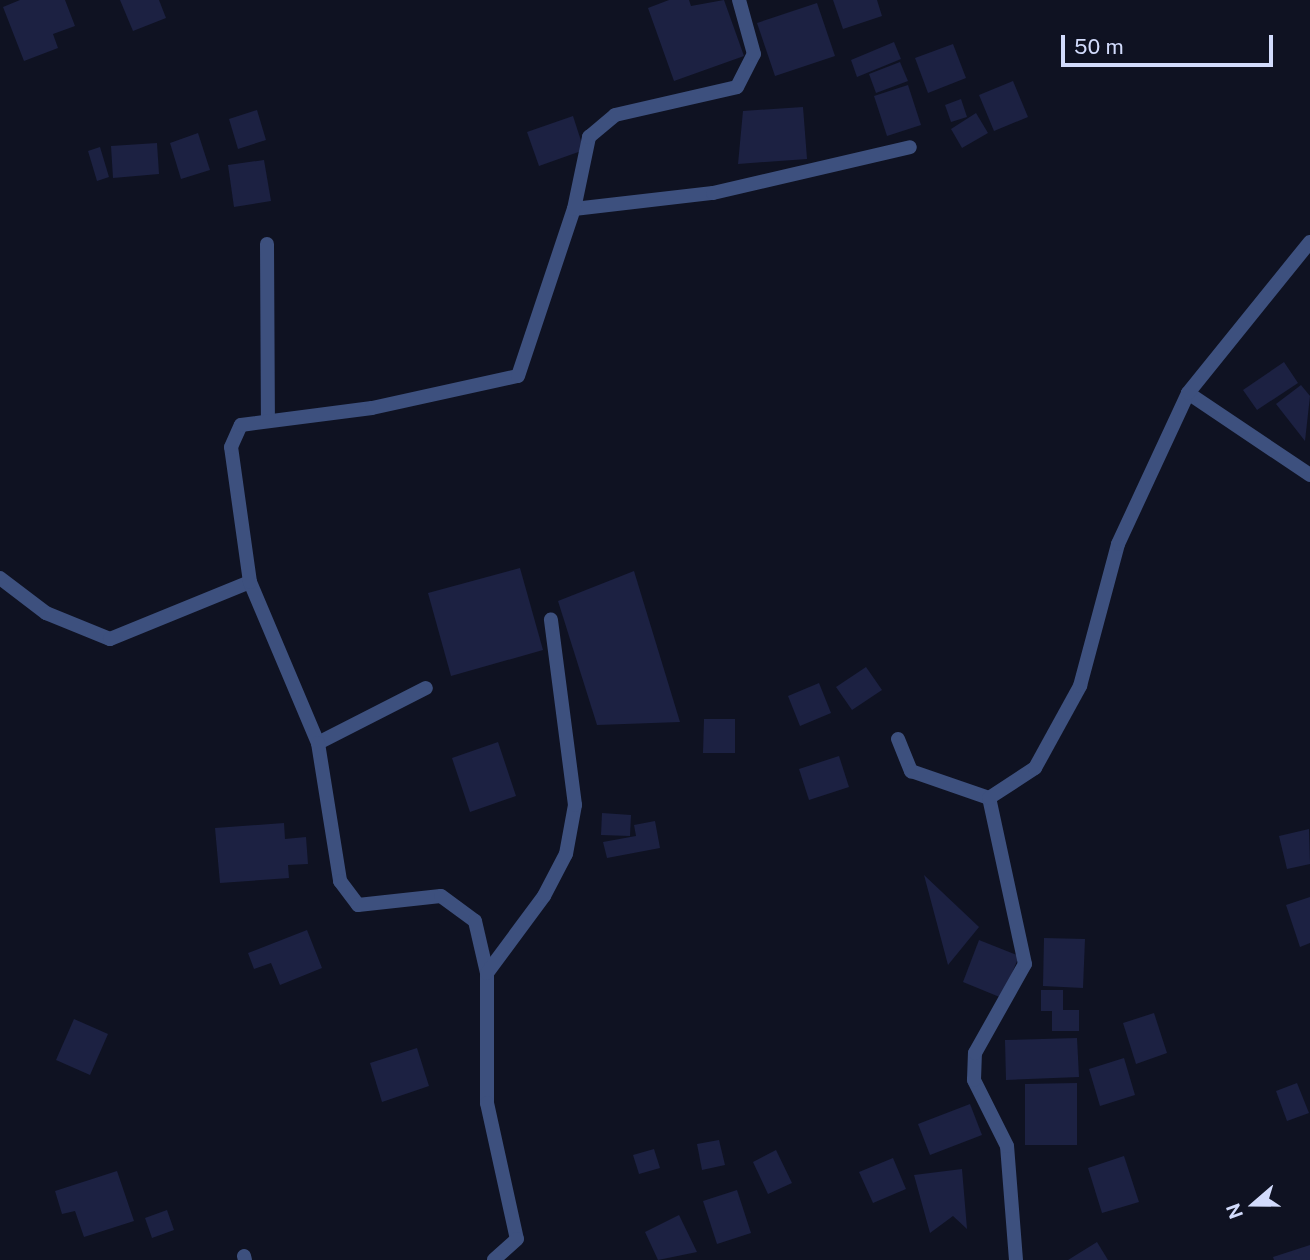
<!DOCTYPE html>
<html>
<head>
<meta charset="utf-8">
<style>
  body { margin:0 }
  #map { position:relative; width:1310px; height:1260px; overflow:hidden; background:#0f1222; font-family:"Public Sans",sans-serif }
  div>[style] { position:absolute }
  .building>* { inset:0; background:#1c2142 }
  .service>* { height:14px; margin:-7px; padding:0 7px; transform-origin:7px; border-radius:7px; background:#3d507e }
  .minor>* { height:14px; margin:-7px; padding:0 7px; transform-origin:7px; border-radius:7px; background:#3d507e }
  span { translate:-50% -50%; white-space:nowrap; text-align:center; line-height:1.15; -webkit-text-stroke:5px #0f1222; paint-order:stroke }
  .north { position:absolute; left:1219px; top:1169px; width:70px; height:70px; -webkit-text-stroke:5px #0f1222; paint-order:stroke; rotate:250deg; font-size:19px; font-weight:700; line-height:28px; text-align:center; color:#d2dbfc }
  .north::after { content:''; display:block; margin:auto; width:24px; height:32px; background:#d2dbfc; clip-path:polygon(50% 0,100% 100%,50% 72%,0 100%) }
  .scale { position:absolute; left:1061px; top:35px; width:212px; height:32px; box-sizing:border-box; border:4px solid #d2dbfc; border-top:0; padding-left:9px; font-size:21px; line-height:24px; white-space:nowrap; color:#d2dbfc; -webkit-text-stroke:5px #0f1222; paint-order:stroke }
</style>
</head>
<body>
<div id="map">
  <div class="building">
    <div style="clip-path:polygon(20px 0,65px 0,75px 26px,53px 34px,58px 48px,24px 61px,3px 7px)"></div>
    <div style="clip-path:polygon(120px 0,159px 0,166px 18px,133px 31px)"></div>
    <div style="clip-path:polygon(669px 0,689px 0,691px 6px,724px 0,744px 56px,674px 81px,648px 8px)"></div>
    <div style="clip-path:polygon(833px 0,877px 0,882px 16px,843px 29px)"></div>
    <div style="clip-path:polygon(817px 3px,835px 56px,775px 76px,757px 23px)"></div>
    <div style="clip-path:polygon(894px 42px,901px 59px,857px 77px,851px 60px)"></div>
    <div style="clip-path:polygon(953px 44px,966px 78px,928px 93px,915px 58px)"></div>
    <div style="clip-path:polygon(900px 62px,908px 81px,876px 93px,869px 74px)"></div>
    <div style="clip-path:polygon(1013px 81px,1028px 117px,994px 131px,979px 95px)"></div>
    <div style="clip-path:polygon(908px 85px,921px 125px,887px 136px,874px 96px)"></div>
    <div style="clip-path:polygon(961px 99px,967px 117px,951px 122px,945px 105px)"></div>
    <div style="clip-path:polygon(803px 107px,807px 159px,738px 164px,743px 111px)"></div>
    <div style="clip-path:polygon(257px 110px,266px 140px,238px 149px,229px 119px)"></div>
    <div style="clip-path:polygon(976px 113px,988px 133px,962px 148px,951px 129px)"></div>
    <div style="clip-path:polygon(573px 116px,584px 150px,539px 166px,527px 132px)"></div>
    <div style="clip-path:polygon(198px 133px,210px 170px,181px 179px,170px 143px)"></div>
    <div style="clip-path:polygon(157px 143px,159px 174px,113px 178px,111px 146px)"></div>
    <div style="clip-path:polygon(100px 147px,109px 177px,97px 181px,88px 151px)"></div>
    <div style="clip-path:polygon(264px 160px,271px 201px,234px 207px,228px 165px)"></div>
    <div style="clip-path:polygon(1284px 362px,1298px 383px,1257px 410px,1243px 390px)"></div>
    <div style="clip-path:polygon(1301px 385px,1310px 396px,1305px 441px,1276px 404px)"></div>
    <div style="clip-path:polygon(520px 568px,543px 650px,451px 676px,428px 593px)"></div>
    <div style="clip-path:polygon(634px 571px,680px 722px,597px 725px,558px 601px)"></div>
    <div style="clip-path:polygon(866px 667px,882px 690px,852px 710px,836px 687px)"></div>
    <div style="clip-path:polygon(819px 683px,831px 713px,800px 726px,788px 696px)"></div>
    <div style="clip-path:polygon(704px 719px,735px 719px,735px 753px,703px 753px)"></div>
    <div style="clip-path:polygon(498px 742px,516px 796px,470px 812px,452px 758px)"></div>
    <div style="clip-path:polygon(839px 756px,849px 787px,809px 800px,799px 769px)"></div>
    <div style="clip-path:polygon(602px 813px,631px 815px,630px 836px,601px 835px)"></div>
    <div style="clip-path:polygon(655px 821px,660px 848px,607px 858px,603px 842px,636px 836px,634px 825px)"></div>
    <div style="clip-path:polygon(284px 823px,285px 839px,306px 837px,308px 864px,288px 865px,289px 878px,220px 883px,215px 828px)"></div>
    <div style="clip-path:polygon(1309px 829px,1310px 864px,1287px 869px,1279px 836px)"></div>
    <div style="clip-path:polygon(924px 875px,979px 927px,948px 965px)"></div>
    <div style="clip-path:polygon(1310px 897px,1310px 943px,1300px 947px,1286px 905px)"></div>
    <div style="clip-path:polygon(307px 930px,322px 968px,280px 985px,271px 963px,254px 969px,248px 953px)"></div>
    <div style="clip-path:polygon(1044px 938px,1085px 939px,1083px 988px,1043px 986px)"></div>
    <div style="clip-path:polygon(979px 940px,1019px 956px,1002px 998px,963px 982px)"></div>
    <div style="clip-path:polygon(1041px 990px,1063px 990px,1063px 1010px,1079px 1010px,1079px 1031px,1052px 1031px,1052px 1011px,1041px 1011px)"></div>
    <div style="clip-path:polygon(1154px 1013px,1167px 1053px,1136px 1064px,1123px 1023px)"></div>
    <div style="clip-path:polygon(74px 1019px,108px 1034px,90px 1075px,56px 1060px)"></div>
    <div style="clip-path:polygon(1077px 1038px,1079px 1077px,1006px 1080px,1005px 1040px)"></div>
    <div style="clip-path:polygon(417px 1048px,429px 1086px,382px 1102px,370px 1063px)"></div>
    <div style="clip-path:polygon(1124px 1058px,1135px 1095px,1100px 1106px,1089px 1069px)"></div>
    <div style="clip-path:polygon(1077px 1083px,1077px 1145px,1025px 1145px,1025px 1084px)"></div>
    <div style="clip-path:polygon(1297px 1083px,1309px 1113px,1287px 1121px,1276px 1091px)"></div>
    <div style="clip-path:polygon(970px 1104px,982px 1135px,930px 1155px,918px 1124px)"></div>
    <div style="clip-path:polygon(719px 1140px,725px 1165px,702px 1170px,697px 1144px)"></div>
    <div style="clip-path:polygon(654px 1149px,660px 1168px,639px 1174px,633px 1155px)"></div>
    <div style="clip-path:polygon(776px 1150px,792px 1183px,768px 1194px,753px 1162px)"></div>
    <div style="clip-path:polygon(1124px 1156px,1139px 1202px,1102px 1213px,1088px 1168px)"></div>
    <div style="clip-path:polygon(893px 1158px,906px 1189px,873px 1203px,859px 1172px)"></div>
    <div style="clip-path:polygon(962px 1169px,967px 1229px,953px 1216px,930px 1233px,914px 1175px)"></div>
    <div style="clip-path:polygon(117px 1171px,134px 1221px,84px 1237px,75px 1211px,62px 1214px,55px 1191px)"></div>
    <div style="clip-path:polygon(737px 1190px,751px 1233px,717px 1244px,703px 1201px)"></div>
    <div style="clip-path:polygon(167px 1210px,174px 1230px,152px 1238px,145px 1218px)"></div>
    <div style="clip-path:polygon(679px 1215px,697px 1252px,658px 1260px,645px 1232px)"></div>
    <div style="clip-path:polygon(1097px 1242px,1108px 1260px,1068px 1260px)"></div>
    <div style="clip-path:polygon(1310px 1245px,1310px 1260px,1274px 1260px,1273px 1257px)"></div>
  </div>
  <div class="service">
    <div style="left:574px;top:209px;width:140px;rotate:-6.6deg"></div>
    <div style="left:713px;top:193px;width:202px;rotate:-13.1deg"></div>
    <div style="left:1188px;top:393px;width:147px;rotate:33.9deg"></div>
    <div style="left:318px;top:743px;width:121px;rotate:-27deg"></div>
  </div>
  <div class="minor">
    <div style="left:267px;top:244px;width:177px;rotate:89.7deg"></div>
    <div style="left:0;top:578px;width:58px;rotate:37.3deg"></div>
    <div style="left:46px;top:613px;width:69px;rotate:22.1deg"></div>
    <div style="left:110px;top:639px;width:151px;rotate:-22.2deg"></div>
    <div style="left:250px;top:582px;width:175px;rotate:67.1deg"></div>
    <div style="left:318px;top:743px;width:140px;rotate:80.9deg"></div>
    <div style="left:340px;top:881px;width:30px;rotate:53deg"></div>
    <div style="left:358px;top:905px;width:83px;rotate:-6.2deg"></div>
    <div style="left:441px;top:896px;width:42px;rotate:36.3deg"></div>
    <div style="left:475px;top:921px;width:53px;rotate:77deg"></div>
    <div style="left:487px;top:973px;width:130px;rotate:90deg"></div>
    <div style="left:487px;top:1103px;width:139px;rotate:77.6deg"></div>
    <div style="left:517px;top:1239px;width:31px;rotate:138deg"></div>
    <div style="left:250px;top:582px;width:136px;rotate:-98deg"></div>
    <div style="left:231px;top:447px;width:24px;rotate:-66deg"></div>
    <div style="left:241px;top:425px;width:132px;rotate:-7.4deg"></div>
    <div style="left:372px;top:408px;width:149px;rotate:-12.4deg"></div>
    <div style="left:518px;top:376px;width:176px;rotate:-71.5deg"></div>
    <div style="left:574px;top:209px;width:74px;rotate:-78.2deg"></div>
    <div style="left:589px;top:137px;width:34px;rotate:-40deg"></div>
    <div style="left:615px;top:115px;width:125px;rotate:-12.9deg"></div>
    <div style="left:737px;top:87px;width:37px;rotate:-63deg"></div>
    <div style="left:754px;top:54px;width:56px;rotate:-105.5deg"></div>
    <div style="left:898px;top:739px;width:35px;rotate:68deg"></div>
    <div style="left:911px;top:771px;width:83px;rotate:19.1deg"></div>
    <div style="left:487px;top:973px;width:96px;rotate:-53.5deg"></div>
    <div style="left:544px;top:896px;width:47px;rotate:-62.4deg"></div>
    <div style="left:566px;top:854px;width:50px;rotate:-79.6deg"></div>
    <div style="left:575px;top:805px;width:187px;rotate:-97.4deg"></div>
    <div style="left:244px;top:1256px;width:4px;rotate:76deg"></div>
    <div style="left:1016px;top:1260px;width:114px;rotate:-94.5deg"></div>
    <div style="left:1007px;top:1146px;width:74px;rotate:-116.6deg"></div>
    <div style="left:974px;top:1080px;width:27px;rotate:-88deg"></div>
    <div style="left:975px;top:1053px;width:102px;rotate:-60.7deg"></div>
    <div style="left:1025px;top:964px;width:170px;rotate:-102.2deg"></div>
    <div style="left:989px;top:798px;width:55px;rotate:-33.1deg"></div>
    <div style="left:1035px;top:768px;width:94px;rotate:-61.2deg"></div>
    <div style="left:1080px;top:686px;width:147px;rotate:-75deg"></div>
    <div style="left:1118px;top:544px;width:166px;rotate:-65.1deg"></div>
    <div style="left:1188px;top:393px;width:194px;rotate:-51.1deg"></div>
  </div>
  <div class="north">N</div>
  <div class="scale">50 m</div>
</div>
</body>
</html>
